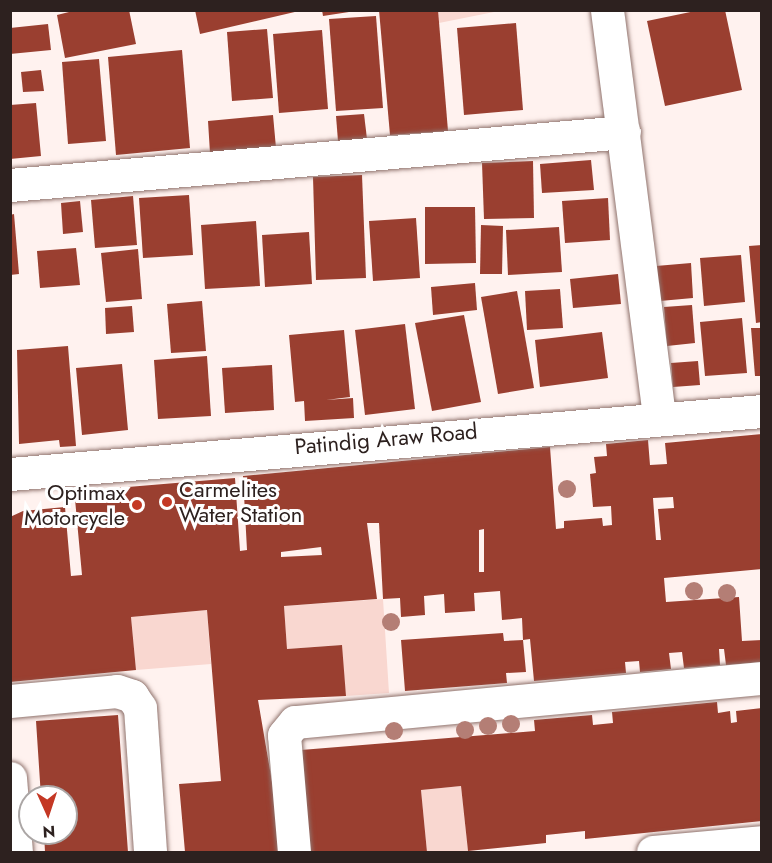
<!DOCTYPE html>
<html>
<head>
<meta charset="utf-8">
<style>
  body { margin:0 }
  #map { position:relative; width:772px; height:863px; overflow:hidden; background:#fff2ef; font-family:Jost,sans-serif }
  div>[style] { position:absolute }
  .green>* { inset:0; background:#f9d7d0 }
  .building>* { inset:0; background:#9a3f30 }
  .roads { filter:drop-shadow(0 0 2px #90736d) drop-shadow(0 0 2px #90736d) }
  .street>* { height:33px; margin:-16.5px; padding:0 16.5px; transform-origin:16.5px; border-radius:16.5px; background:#fff }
  .secondary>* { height:33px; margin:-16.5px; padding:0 16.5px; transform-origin:16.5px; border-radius:16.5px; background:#fff }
  .trees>* { width:18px; height:18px; margin:-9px; border-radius:50%; background:#b47e75 }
  .dots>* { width:16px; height:16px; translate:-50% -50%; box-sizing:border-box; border:3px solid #fff; border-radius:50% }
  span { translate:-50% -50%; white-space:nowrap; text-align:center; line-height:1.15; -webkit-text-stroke:6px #fff; paint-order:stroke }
  .street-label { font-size:22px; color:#2d211f }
  .poi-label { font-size:22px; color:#2d211f }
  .left { translate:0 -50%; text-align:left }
  .right { translate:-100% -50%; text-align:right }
  .frame { position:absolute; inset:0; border:12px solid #2d211f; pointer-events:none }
  .north { position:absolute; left:18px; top:785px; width:60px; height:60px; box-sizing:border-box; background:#fff; border:2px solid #aba6a5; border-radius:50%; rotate:177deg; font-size:16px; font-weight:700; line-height:24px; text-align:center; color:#2d211f }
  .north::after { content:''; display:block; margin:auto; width:21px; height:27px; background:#c43824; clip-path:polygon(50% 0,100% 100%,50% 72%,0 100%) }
</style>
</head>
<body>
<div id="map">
  <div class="green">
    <div style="clip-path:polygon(438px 10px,499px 11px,439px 23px)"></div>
    <div style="clip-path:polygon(383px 599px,389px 693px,346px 696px,341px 645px,287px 649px,284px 606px)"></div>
    <div style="clip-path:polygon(207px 610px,211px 664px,136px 670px,131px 617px)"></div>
    <div style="clip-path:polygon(461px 786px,468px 851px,427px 852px,421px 790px)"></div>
  </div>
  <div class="building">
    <div style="clip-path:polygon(77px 10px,129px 10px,136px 44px,65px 58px,57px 15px)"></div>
    <div style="clip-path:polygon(195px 10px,299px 10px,299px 11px,200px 34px)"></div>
    <div style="clip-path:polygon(322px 10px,348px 10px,349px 12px,323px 16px)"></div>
    <div style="clip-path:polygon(379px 10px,438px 10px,448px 131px,390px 135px)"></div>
    <div style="clip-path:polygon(700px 10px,725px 10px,742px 90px,665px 106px,647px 21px)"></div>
    <div style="clip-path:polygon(376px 16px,383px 108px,336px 111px,329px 19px)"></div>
    <div style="clip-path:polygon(516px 23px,523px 110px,464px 115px,457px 28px)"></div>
    <div style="clip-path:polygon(48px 24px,51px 50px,10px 54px,10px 28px)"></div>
    <div style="clip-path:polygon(267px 29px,273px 98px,232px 101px,227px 32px)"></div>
    <div style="clip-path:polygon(322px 30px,328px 109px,279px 113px,273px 34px)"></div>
    <div style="clip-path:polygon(182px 50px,190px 148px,116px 155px,108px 57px)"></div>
    <div style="clip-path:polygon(99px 59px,106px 141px,68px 144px,62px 62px)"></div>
    <div style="clip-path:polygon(41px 70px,44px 91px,23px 92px,21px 72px)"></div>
    <div style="clip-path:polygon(36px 103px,41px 156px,10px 159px,10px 105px)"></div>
    <div style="clip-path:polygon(364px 114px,367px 139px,338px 141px,336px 116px)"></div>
    <div style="clip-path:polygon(273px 115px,276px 148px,210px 153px,208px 121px)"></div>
    <div style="clip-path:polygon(591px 160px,594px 190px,542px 193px,540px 164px)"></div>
    <div style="clip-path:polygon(533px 161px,534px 218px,484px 219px,482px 163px)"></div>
    <div style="clip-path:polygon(362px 175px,366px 278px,316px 280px,313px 177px)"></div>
    <div style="clip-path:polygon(189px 195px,193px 255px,143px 258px,139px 198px)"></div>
    <div style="clip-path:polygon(133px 196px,137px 245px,95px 248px,91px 200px)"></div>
    <div style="clip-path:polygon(608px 198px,610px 240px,565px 243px,562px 201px)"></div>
    <div style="clip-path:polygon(80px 201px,83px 232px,63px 234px,61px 203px)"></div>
    <div style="clip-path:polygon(425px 207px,475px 207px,476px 263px,425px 264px)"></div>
    <div style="clip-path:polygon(14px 214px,19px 274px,10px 275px,10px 215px)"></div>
    <div style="clip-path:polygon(416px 218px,420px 278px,373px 281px,369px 221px)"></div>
    <div style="clip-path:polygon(256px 221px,260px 286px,205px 289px,201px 225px)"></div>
    <div style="clip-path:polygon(481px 225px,503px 226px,502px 274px,480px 274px)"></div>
    <div style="clip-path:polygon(559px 227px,562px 272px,508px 275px,506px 230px)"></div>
    <div style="clip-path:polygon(309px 232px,312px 284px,265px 287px,262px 235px)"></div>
    <div style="clip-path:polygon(762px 245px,762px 322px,756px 323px,749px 246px)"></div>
    <div style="clip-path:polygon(76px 248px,80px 285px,40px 288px,37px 251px)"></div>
    <div style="clip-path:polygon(138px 249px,142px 299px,106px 302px,101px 253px)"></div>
    <div style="clip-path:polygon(741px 255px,745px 302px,704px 306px,700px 258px)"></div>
    <div style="clip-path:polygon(691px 263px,693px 298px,660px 301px,656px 266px)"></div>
    <div style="clip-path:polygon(618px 274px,621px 304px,573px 308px,570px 279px)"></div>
    <div style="clip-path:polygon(475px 283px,477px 310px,433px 315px,431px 287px)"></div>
    <div style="clip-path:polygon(560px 289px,563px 328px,527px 330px,525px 291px)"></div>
    <div style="clip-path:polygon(517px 291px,534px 388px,498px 394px,481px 297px)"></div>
    <div style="clip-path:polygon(202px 301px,206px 351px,171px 353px,167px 304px)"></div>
    <div style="clip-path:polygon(692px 305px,695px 343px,667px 346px,664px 307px)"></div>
    <div style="clip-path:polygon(132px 306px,134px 332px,106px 334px,105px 308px)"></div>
    <div style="clip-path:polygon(464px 315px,481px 402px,432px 411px,415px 323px)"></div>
    <div style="clip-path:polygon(742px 318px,747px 373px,705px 376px,700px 322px)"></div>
    <div style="clip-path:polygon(405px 324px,415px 409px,365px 415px,355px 330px)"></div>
    <div style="clip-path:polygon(751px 328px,762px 328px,762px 376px,755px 376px)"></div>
    <div style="clip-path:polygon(344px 330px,350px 397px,326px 400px,353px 398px,354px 418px,305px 421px,304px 401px,295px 402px,289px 335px)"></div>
    <div style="clip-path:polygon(602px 332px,608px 378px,540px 387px,535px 340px)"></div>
    <div style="clip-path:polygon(68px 346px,76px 446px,60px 447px,59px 440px,19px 444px,17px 350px)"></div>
    <div style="clip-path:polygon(207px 356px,211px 416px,158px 419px,154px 360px)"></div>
    <div style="clip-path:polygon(698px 361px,700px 385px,673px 387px,671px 363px)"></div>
    <div style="clip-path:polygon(122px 364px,128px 430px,82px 435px,76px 368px)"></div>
    <div style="clip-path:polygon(272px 365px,274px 410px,225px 413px,222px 368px)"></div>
    <div style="clip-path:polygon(evenodd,762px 434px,762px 569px,664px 578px,666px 602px,739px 597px,742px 641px,762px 640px,762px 662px,726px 665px,724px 649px,719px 649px,720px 665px,684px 668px,682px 652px,669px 653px,671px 669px,640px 672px,639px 661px,625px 662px,626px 673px,534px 681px,530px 639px,523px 640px,522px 618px,502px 620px,500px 591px,474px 593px,475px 611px,445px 613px,444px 594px,424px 596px,425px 615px,401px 617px,400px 598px,383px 599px,379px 523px,367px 523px,377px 599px,284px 606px,287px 649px,342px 645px,346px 696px,258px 700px,284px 852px,185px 852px,179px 784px,221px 781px,207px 610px,131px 617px,136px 670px,10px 682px,10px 517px,23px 511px,65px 507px,71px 576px,82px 575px,75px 499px,117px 495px,116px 488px,235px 478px,240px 551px,247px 550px,243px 476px,550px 447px,556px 529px,564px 528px,564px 521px,602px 518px,603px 526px,612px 525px,611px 506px,593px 507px,590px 474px,596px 473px,594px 457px,607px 456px,606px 444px,648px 440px,650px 465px,667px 464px,665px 443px,762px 434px,673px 497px,674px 508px,658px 509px,661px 540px,656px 540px,653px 498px,673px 497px,762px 434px,484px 529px,484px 572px,479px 572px,479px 530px,484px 529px,762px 434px,321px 547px,322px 555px,281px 557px,281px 552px,321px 547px)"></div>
    <div style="clip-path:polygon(503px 633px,504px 641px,523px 640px,526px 672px,506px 673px,507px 683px,405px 691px,401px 640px)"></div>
    <div style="clip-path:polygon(717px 702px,718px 713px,730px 711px,731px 723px,737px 722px,736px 711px,762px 708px,762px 821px,585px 839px,585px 831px,546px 835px,546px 843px,468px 851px,461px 786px,421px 790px,427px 852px,305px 852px,301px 750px,535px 731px,534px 720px,592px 715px,593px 725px,613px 723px,612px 712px)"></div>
    <div style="clip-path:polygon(118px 715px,128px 852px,45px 852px,44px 833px,66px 833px,66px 797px,41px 797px,36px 721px)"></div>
  </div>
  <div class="roads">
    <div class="street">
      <div style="left:607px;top:10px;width:410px;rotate:82.7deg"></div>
      <div style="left:10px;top:185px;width:616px;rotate:-4.93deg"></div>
      <div style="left:10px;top:701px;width:107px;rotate:-5.3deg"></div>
      <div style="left:117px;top:691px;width:16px;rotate:18deg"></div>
      <div style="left:132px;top:696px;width:14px;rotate:56deg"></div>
      <div style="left:140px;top:708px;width:144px;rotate:86deg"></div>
      <div style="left:10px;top:778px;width:74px;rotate:85.4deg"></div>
      <div style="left:294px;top:852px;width:117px;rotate:-94.9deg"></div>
      <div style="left:284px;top:735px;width:17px;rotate:-50deg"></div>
      <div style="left:295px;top:722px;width:469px;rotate:-5.4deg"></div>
      <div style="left:653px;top:852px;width:109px;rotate:-5.2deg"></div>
    </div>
    <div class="secondary">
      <div style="left:10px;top:474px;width:755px;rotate:-4.79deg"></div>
    </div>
  </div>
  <div class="trees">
    <div style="left:567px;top:489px"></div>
    <div style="left:694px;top:591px"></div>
    <div style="left:727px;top:593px"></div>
    <div style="left:391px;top:622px"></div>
    <div style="left:511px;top:724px"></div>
    <div style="left:488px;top:726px"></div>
    <div style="left:465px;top:730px"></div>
    <div style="left:394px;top:731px"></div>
  </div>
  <div class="dots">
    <div style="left:167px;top:502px;background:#c43824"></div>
    <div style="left:137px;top:505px;background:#c43824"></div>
  </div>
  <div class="street-label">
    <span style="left:386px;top:439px;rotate:-5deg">Patindig Araw Road</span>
  </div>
  <div class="poi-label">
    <span class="left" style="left:179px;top:502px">Carmelites<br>Water Station</span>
    <span class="right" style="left:125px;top:505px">Optimax<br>Motorcycle</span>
  </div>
  <div class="frame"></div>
  <div class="north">N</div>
</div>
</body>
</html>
